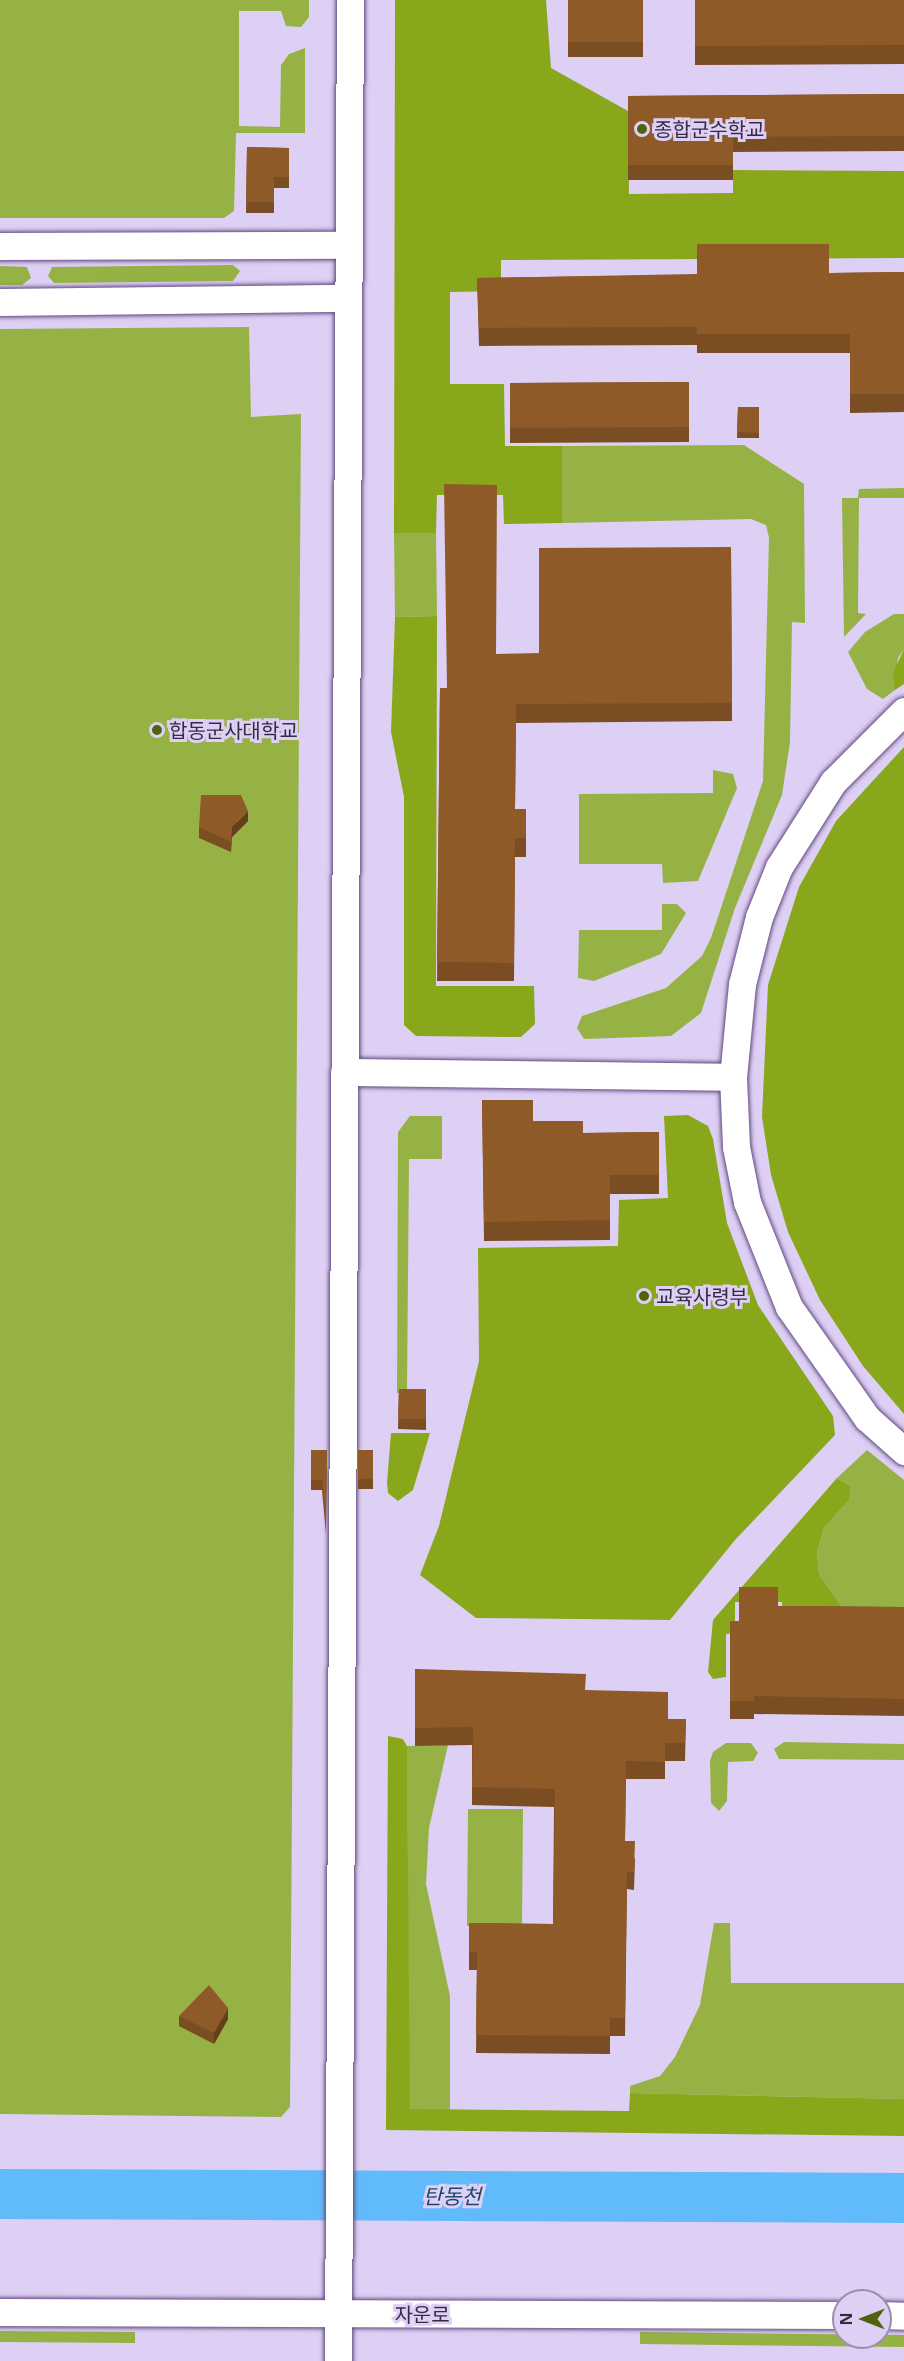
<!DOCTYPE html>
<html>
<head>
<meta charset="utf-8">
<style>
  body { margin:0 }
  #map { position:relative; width:904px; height:2361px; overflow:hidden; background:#decff5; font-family:"Noto Sans","Noto Sans KR",sans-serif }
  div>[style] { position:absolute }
  .green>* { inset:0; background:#96b245 }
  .forest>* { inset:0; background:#89a71a }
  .river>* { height:50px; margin:-25px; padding:0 25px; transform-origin:25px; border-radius:25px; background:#61bbfb }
  .roads { filter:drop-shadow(0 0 2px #5f497f) drop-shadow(0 0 2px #5f497f) }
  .minor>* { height:27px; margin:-13.5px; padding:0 13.5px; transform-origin:13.5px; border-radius:13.5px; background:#fff }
  .wall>* { inset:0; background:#7a4d22 }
  .shaded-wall>* { inset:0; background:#633f1b }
  .building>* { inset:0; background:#8e5a27 }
  .dots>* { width:16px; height:16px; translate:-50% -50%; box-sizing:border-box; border:3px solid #decff5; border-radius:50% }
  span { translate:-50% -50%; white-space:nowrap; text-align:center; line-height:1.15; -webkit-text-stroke:6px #decff5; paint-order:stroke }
  .poi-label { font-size:20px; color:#352b43 }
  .left { translate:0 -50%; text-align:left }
  .street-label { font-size:20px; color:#352b43 }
  .water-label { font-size:21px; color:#19496a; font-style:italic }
  .north { position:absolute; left:832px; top:2289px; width:60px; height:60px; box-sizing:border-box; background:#decff5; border:2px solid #9a8dae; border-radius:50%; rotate:270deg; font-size:16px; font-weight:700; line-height:24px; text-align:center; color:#352b43 }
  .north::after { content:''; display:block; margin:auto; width:21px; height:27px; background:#50630c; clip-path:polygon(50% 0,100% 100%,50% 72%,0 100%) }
</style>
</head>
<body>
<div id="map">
  <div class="green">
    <div style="clip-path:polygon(0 0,309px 0,309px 17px,301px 27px,286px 26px,281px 11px,239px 11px,239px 126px,280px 127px,281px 65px,289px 54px,305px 48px,305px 133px,236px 133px,234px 211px,224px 218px,0 218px)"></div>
    <div style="clip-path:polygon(233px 265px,240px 271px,233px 281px,54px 283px,48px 276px,52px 267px)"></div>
    <div style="clip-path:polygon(0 266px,27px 267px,31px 278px,22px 285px,0 285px)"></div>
    <div style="clip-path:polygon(249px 327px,251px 417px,301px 414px,290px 2107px,281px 2117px,0 2114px,0 329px)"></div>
    <div style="clip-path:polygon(744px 445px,804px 484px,805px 623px,792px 622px,790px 742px,782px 795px,735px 908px,701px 1013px,671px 1036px,584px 1039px,577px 1028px,582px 1016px,666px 988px,702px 956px,711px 938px,763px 781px,769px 538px,766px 525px,751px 519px,562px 523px,562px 446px)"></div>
    <div style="clip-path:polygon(904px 488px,904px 498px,859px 498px,858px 613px,866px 614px,844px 637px,842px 498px,858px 498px,859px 489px)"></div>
    <div style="clip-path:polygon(394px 533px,436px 533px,437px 616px,395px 617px)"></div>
    <div style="clip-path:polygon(894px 614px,904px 614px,904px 649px,898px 658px,895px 690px,883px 699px,867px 689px,848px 652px,865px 632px)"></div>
    <div style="clip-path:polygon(713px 770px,733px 774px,737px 788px,698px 881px,663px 883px,662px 864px,579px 864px,579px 794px,713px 793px)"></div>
    <div style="clip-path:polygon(662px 904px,677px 904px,686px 913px,661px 954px,594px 981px,578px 978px,579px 930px,662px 930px)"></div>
    <div style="clip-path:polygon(410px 1116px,442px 1116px,442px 1159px,409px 1159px,407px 1393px,397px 1393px,398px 1132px)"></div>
    <div style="clip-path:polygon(867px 1450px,904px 1480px,904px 1613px,847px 1614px,819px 1574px,817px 1552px,824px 1528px,849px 1500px,851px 1487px,837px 1478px)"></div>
    <div style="clip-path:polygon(784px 1742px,904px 1744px,904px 1760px,779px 1759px,774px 1749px)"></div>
    <div style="clip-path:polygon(726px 1743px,751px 1743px,758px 1753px,753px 1761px,728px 1762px,727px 1801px,719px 1811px,711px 1803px,710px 1761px,713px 1752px)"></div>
    <div style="clip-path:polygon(448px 1745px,429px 1828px,426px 1884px,450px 1996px,450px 2110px,409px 2110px,407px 1746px)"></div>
    <div style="clip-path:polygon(468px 1809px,523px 1809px,522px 1926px,467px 1926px)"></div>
    <div style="clip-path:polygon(714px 1923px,730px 1923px,731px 1983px,904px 1983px,904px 2099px,630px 2093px,630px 2086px,660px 2076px,675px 2057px,700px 2005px)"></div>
    <div style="clip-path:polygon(0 2331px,135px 2332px,135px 2343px,0 2342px)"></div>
    <div style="clip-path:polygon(640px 2332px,904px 2335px,904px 2347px,640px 2344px)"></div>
  </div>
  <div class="forest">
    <div style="clip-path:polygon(395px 0,546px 0,551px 68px,628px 111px,629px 194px,733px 193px,733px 170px,904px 171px,904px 258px,501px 260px,501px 291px,450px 292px,450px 384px,504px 384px,505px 446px,562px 446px,562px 523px,504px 524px,503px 495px,437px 495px,436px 533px,394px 533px)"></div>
    <div style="clip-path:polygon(437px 616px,436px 986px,534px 986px,535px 1024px,521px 1037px,416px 1036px,404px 1025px,404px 797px,391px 732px,395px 617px)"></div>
    <div style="clip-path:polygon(904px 649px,904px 684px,895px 690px,893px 673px)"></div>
    <div style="clip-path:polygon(904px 747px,904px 1414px,863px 1366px,820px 1300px,788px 1232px,771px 1175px,762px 1117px,768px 985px,799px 887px,836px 821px)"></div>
    <div style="clip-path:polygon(688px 1115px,708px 1126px,713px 1139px,727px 1223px,758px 1305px,833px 1416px,835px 1435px,735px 1540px,670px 1620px,476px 1618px,420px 1575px,439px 1526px,479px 1361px,478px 1248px,618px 1246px,619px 1200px,668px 1198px,664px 1116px)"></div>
    <div style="clip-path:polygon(391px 1433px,430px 1433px,413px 1490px,398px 1501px,388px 1493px,387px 1483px)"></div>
    <div style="clip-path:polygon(837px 1478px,851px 1487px,849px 1500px,824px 1528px,817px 1552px,819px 1574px,847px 1614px,783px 1617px,782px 1602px,735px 1602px,735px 1633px,726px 1634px,726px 1677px,713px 1679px,708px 1672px,713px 1620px)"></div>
    <div style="clip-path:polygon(388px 1736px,403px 1739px,407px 1746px,410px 2109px,629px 2111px,630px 2093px,904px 2099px,904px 2136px,386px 2130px)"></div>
  </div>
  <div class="river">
    <div style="left:0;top:2194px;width:904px;rotate:0.25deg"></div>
  </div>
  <div class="roads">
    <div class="minor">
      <div style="left:0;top:246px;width:349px;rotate:-0.2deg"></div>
      <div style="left:0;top:302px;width:348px;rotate:-0.7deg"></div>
      <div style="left:904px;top:711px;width:100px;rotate:135deg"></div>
      <div style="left:833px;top:782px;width:101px;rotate:122.4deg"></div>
      <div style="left:779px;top:867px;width:54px;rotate:111.8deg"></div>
      <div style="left:759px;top:917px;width:69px;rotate:104.2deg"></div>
      <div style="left:742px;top:984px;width:93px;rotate:95.5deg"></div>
      <div style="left:733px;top:1077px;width:70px;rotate:87.5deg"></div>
      <div style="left:736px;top:1147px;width:56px;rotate:78.7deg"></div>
      <div style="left:747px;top:1202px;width:113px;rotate:68.2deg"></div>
      <div style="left:789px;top:1307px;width:136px;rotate:54.9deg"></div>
      <div style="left:867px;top:1418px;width:50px;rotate:41.7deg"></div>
      <div style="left:344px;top:1072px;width:389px;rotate:0.7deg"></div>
      <div style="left:0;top:2312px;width:844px;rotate:0.2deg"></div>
      <div style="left:880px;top:2315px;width:24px;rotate:2deg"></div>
      <div style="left:338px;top:2361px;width:2361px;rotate:-89.71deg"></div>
    </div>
  </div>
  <div class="wall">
    <div style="clip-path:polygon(568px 0,643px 0,643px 57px,568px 57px)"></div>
    <div style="clip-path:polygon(695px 0,904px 0,904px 64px,695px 65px)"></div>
    <div style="clip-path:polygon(904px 94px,904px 151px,733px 152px,733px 180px,628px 180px,628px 96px)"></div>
    <div style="clip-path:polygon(247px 147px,289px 148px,289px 188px,274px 188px,274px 213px,246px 213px)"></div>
    <div style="clip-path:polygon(904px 272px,904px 412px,850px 413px,850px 353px,697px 353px,697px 345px,479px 346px,477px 278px)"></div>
    <div style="clip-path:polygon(689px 382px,689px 442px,510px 443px,510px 383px)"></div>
    <div style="clip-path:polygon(738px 407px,759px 407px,759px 438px,737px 438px)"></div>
    <div style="clip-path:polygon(731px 547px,732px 721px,516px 723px,515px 809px,526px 809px,526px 857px,515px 857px,514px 981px,437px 981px,440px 688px,447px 688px,539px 653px)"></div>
    <div style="clip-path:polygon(248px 821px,232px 837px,231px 852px,199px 838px,199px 827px)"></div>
    <div style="clip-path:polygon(482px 1100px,533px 1121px,583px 1133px,659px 1132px,659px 1194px,610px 1194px,610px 1240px,484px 1241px)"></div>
    <div style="clip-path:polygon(399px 1389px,426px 1389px,426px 1430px,398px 1429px)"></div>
    <div style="clip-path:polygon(311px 1450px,327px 1450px,326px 1534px,322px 1490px,311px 1490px)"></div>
    <div style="clip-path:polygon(358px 1450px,373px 1450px,373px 1489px,358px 1489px)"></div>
    <div style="clip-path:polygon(778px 1606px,904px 1607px,904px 1716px,754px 1714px,754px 1719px,730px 1719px,730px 1621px,739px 1621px)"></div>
    <div style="clip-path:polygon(415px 1669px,586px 1690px,668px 1719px,686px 1719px,685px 1761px,665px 1761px,665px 1779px,626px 1779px,625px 1841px,635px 1859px,634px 1890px,627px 1889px,625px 2036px,610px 2036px,610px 2054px,476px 2053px,477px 1970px,469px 1970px,469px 1923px,553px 1924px,554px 1807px,472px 1805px,472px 1745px,415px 1746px)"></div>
    <div style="clip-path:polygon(179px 2016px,228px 2019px,214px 2044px,179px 2026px)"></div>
  </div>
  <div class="shaded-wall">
    <div style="clip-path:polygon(248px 811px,248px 821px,232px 837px,231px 852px,232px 827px)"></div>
    <div style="clip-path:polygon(228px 2008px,228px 2019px,214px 2044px,214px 2033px)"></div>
  </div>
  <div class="building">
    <div style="clip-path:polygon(568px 0,643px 0,643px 42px,568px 42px)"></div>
    <div style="clip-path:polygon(695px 0,904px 0,904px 45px,695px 46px)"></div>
    <div style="clip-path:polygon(904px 94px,904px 136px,733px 137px,733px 165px,628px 165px,628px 96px)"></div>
    <div style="clip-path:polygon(247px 147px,289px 148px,289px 177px,274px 177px,274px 202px,246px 202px)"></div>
    <div style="clip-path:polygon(697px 244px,829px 244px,829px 273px,904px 272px,904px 394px,850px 394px,850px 334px,697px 334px,697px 327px,479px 328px,477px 278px,697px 274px)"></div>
    <div style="clip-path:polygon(689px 382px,689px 427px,510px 428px,510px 383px)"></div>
    <div style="clip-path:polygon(738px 407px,759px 407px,759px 433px,737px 432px)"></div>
    <div style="clip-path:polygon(444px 484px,497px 485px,496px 654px,539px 653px,539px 548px,731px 547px,732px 703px,516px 704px,515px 809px,526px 809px,526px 838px,515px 838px,514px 963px,437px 962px,440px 688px,447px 688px)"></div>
    <div style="clip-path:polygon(201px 795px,241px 795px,248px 811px,232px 827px,231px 842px,199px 827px)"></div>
    <div style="clip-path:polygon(482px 1100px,533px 1100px,533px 1121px,583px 1121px,583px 1133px,659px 1132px,659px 1175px,610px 1175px,610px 1220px,484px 1222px)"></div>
    <div style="clip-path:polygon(399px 1389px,426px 1389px,426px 1419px,398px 1419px)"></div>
    <div style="clip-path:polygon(311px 1450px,327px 1450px,326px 1524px,322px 1480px,311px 1480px)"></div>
    <div style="clip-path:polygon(358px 1450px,373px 1450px,373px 1479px,358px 1479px)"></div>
    <div style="clip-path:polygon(739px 1587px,778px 1587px,778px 1606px,904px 1607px,904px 1699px,754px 1696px,754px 1701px,730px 1701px,730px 1621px,739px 1621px)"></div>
    <div style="clip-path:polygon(415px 1669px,586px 1674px,585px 1690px,668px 1692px,668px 1719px,686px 1719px,685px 1743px,665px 1743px,665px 1762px,626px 1761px,625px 1841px,635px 1841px,634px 1872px,627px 1872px,625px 2018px,610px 2018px,610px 2036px,476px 2035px,477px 1952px,469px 1952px,469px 1923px,553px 1924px,555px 1789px,472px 1787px,473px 1727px,415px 1728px)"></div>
    <div style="clip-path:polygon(209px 1985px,228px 2008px,214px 2033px,179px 2016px)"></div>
  </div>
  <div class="dots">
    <div style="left:642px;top:129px;background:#50630c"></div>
    <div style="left:157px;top:730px;background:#50630c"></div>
    <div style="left:644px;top:1296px;background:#50630c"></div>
  </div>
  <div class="poi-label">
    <span class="left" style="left:654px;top:129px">종합군수학교</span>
    <span class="left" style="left:169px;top:730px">합동군사대학교</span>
    <span class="left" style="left:656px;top:1296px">교육사령부</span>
  </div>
  <div class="street-label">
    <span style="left:422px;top:2314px">자운로</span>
  </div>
  <div class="water-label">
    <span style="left:452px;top:2196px">탄동천</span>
  </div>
  <div class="north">N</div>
</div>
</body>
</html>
